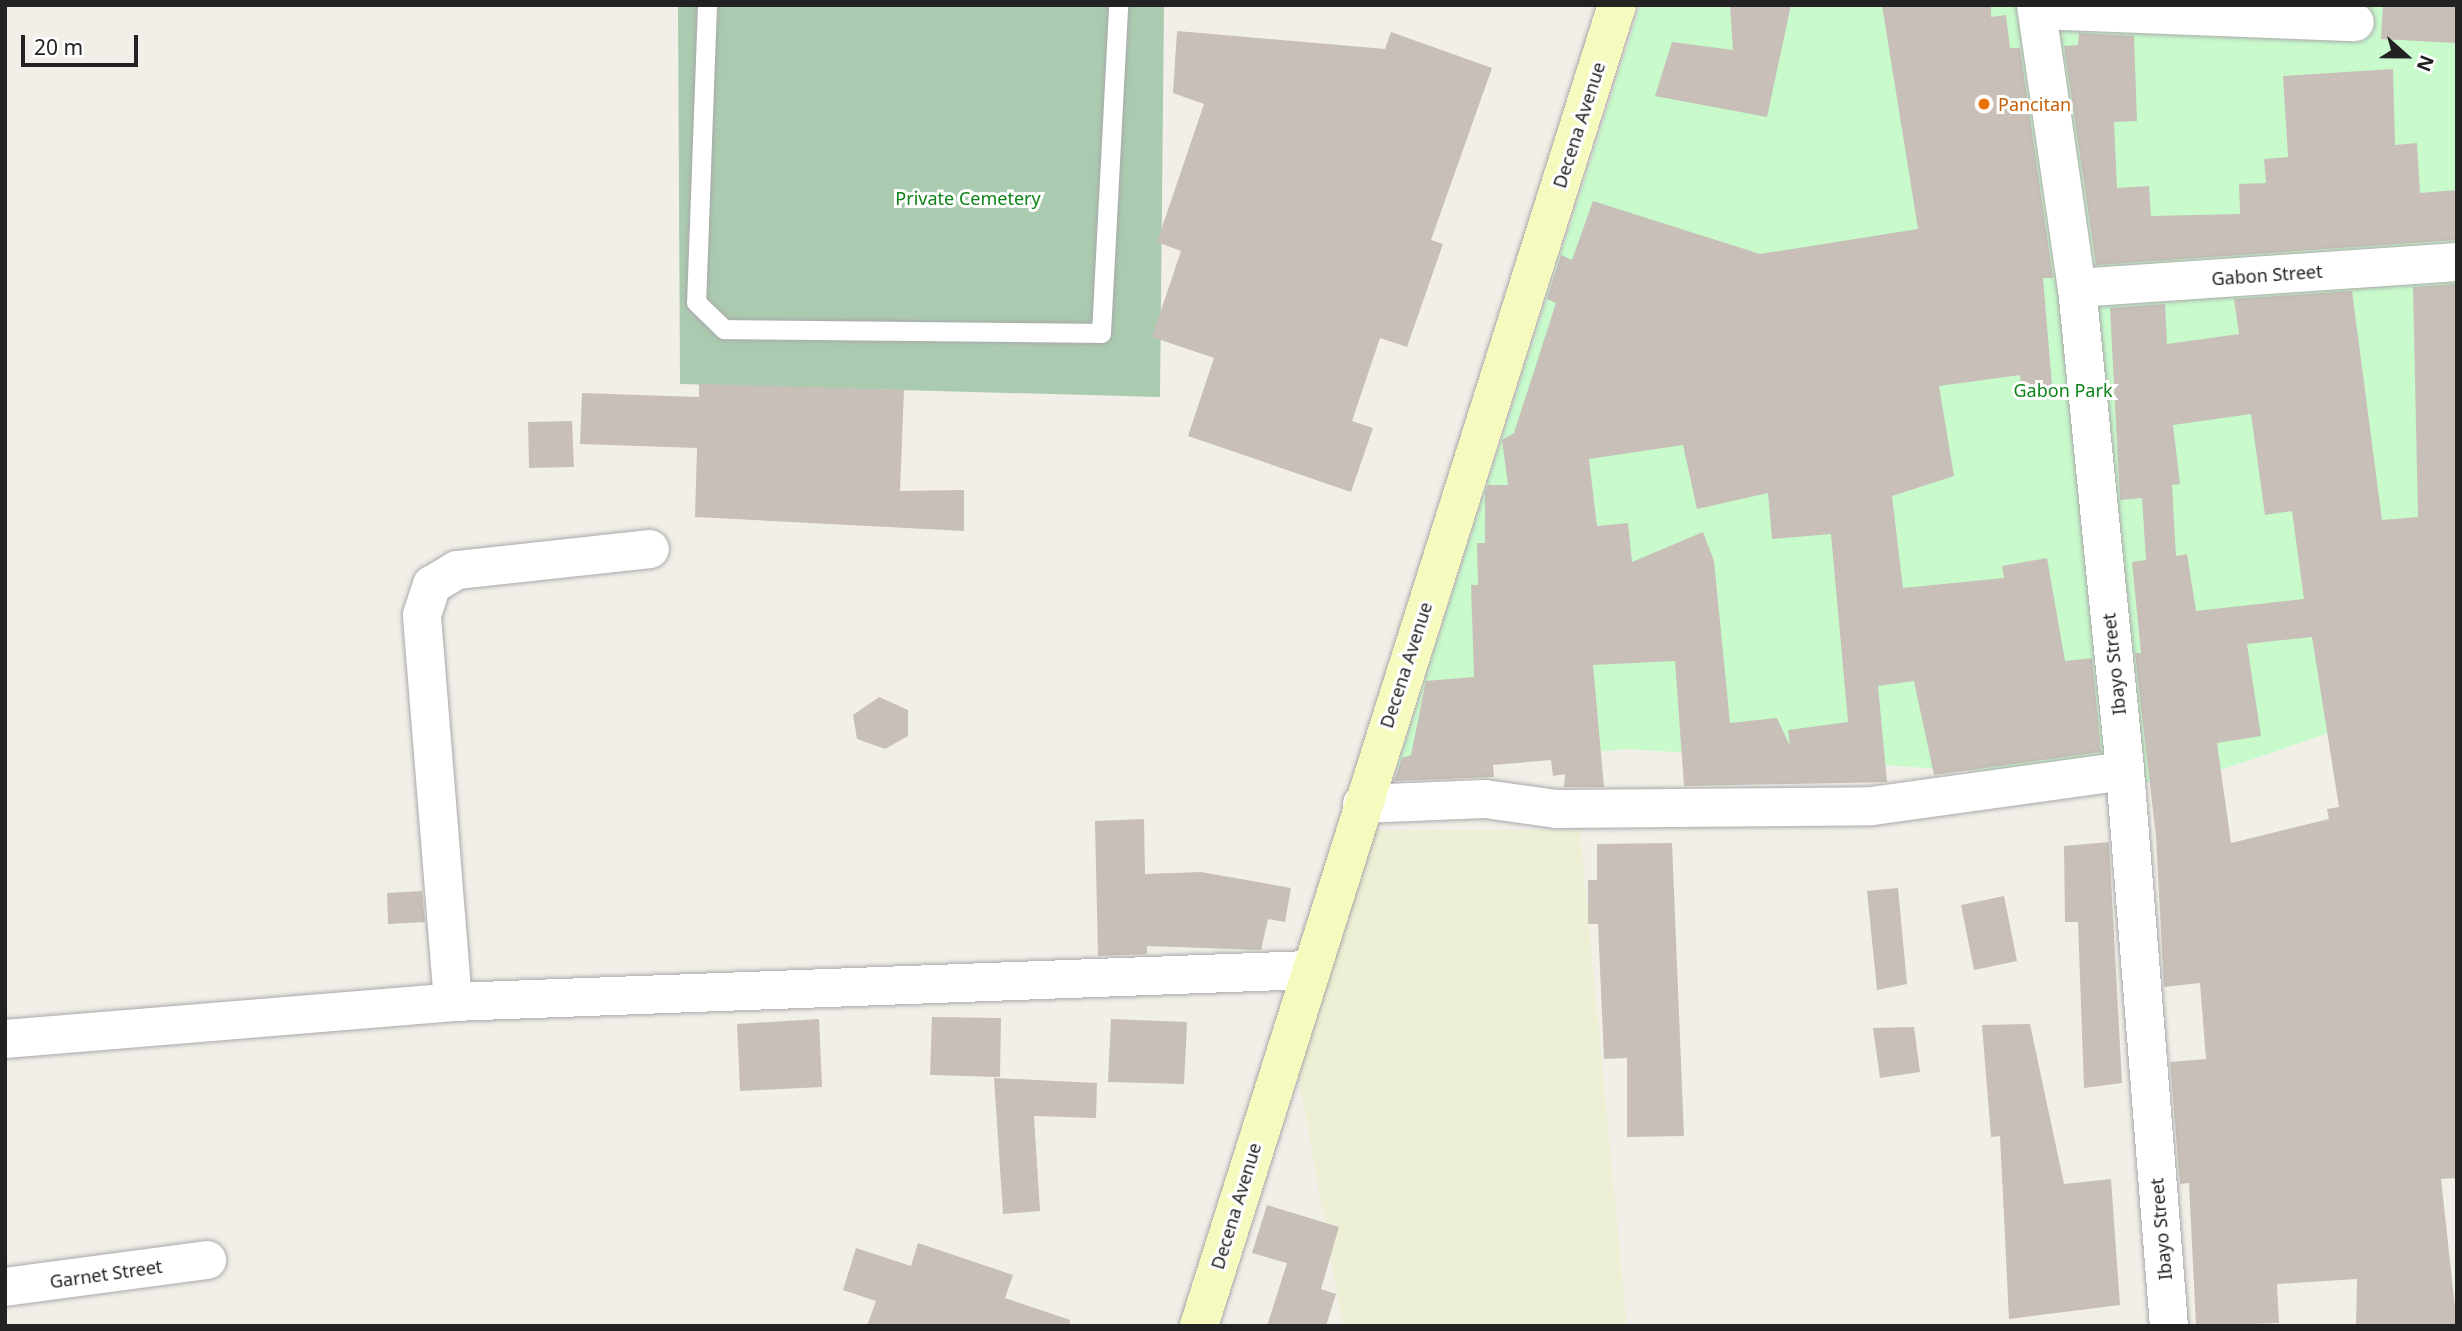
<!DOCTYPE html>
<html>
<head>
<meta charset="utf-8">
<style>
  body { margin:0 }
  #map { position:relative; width:2462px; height:1331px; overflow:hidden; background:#f2efe9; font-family:"Noto Sans",sans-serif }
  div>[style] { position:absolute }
  .farmland>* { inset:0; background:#eef0d5 }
  .cemetery>* { inset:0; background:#aacbaf }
  .park>* { inset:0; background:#c8facc }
  .building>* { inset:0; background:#c7bfb8 }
  .roads { filter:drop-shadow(0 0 2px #a9a9a9) drop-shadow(0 0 2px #a9a9a9) }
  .service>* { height:19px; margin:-9.5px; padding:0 9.5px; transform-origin:9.5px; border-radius:9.5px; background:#fff }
  .minor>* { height:38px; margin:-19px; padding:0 19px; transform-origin:19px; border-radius:19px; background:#fff }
  .secondary>* { height:38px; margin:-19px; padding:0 19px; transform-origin:19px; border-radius:19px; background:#f7fabf }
  .dots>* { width:19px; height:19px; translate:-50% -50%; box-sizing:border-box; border:4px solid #fff; border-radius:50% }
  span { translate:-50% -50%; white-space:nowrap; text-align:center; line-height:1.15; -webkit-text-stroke:6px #fff; paint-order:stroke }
  .food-label { font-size:18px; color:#c56008 }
  .left { translate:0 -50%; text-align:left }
  .street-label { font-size:18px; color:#222 }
  .park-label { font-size:18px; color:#0c8416 }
  .frame { position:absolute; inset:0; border:7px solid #222; pointer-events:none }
  .north { position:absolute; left:2371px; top:21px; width:70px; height:70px; -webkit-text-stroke:5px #fff; paint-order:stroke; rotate:111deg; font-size:19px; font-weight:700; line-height:28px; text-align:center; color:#222 }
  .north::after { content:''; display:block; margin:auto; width:24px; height:32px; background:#222; clip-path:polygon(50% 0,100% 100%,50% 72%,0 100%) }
  .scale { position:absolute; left:21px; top:35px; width:117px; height:32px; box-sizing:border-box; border:4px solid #222; border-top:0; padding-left:9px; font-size:21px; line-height:24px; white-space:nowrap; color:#222; -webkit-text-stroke:5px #fff; paint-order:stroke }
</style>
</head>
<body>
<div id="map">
  <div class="farmland">
    <div style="clip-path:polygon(1370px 830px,1580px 830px,1627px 1326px,1343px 1326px,1297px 1068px)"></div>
  </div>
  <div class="cemetery">
    <div style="clip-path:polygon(678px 5px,1164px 5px,1160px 397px,680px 384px)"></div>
  </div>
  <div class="park">
    <div style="clip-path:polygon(1640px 5px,2457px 5px,2457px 690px,2179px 784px,1627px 749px,1396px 770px)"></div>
  </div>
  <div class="building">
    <div style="clip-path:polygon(1730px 5px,1791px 5px,1767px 117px,1655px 96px,1672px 42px,1733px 50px)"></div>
    <div style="clip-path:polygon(evenodd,1882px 5px,1991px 5px,1991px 17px,2006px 15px,2010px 48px,2020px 48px,2053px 278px,2043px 278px,2053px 397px,2022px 399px,2020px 375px,1939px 386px,1954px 476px,1892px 496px,1903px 588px,2004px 578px,2002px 566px,2047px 558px,2065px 661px,2092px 658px,2101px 752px,1934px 775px,1914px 681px,1878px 686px,1887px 782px,1684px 786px,1675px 661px,1593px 665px,1604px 787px,1564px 787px,1565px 774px,1553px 776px,1551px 760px,1493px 765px,1494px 777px,1394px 781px,1402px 758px,1411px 755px,1426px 681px,1474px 677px,1471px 585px,1478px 585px,1477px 543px,1485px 543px,1485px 493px,1488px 485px,1508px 485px,1502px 440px,1514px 433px,1556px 303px,1547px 299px,1561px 255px,1572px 260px,1593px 201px,1760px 254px,1918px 229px,1882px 5px,1683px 445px,1697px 509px,1768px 493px,1772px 539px,1831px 534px,1848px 722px,1788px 730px,1790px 746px,1777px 718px,1730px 723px,1714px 561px,1703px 532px,1632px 562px,1628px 523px,1597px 526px,1589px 459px,1683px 445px)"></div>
    <div style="clip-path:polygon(2383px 5px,2457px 5px,2455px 43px,2381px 39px)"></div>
    <div style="clip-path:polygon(1177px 31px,1385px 49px,1391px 32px,1492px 68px,1431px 240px,1443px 244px,1407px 347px,1380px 338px,1352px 421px,1373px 428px,1351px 492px,1188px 436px,1214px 358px,1152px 337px,1181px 251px,1157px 242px,1204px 104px,1173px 93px)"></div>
    <div style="clip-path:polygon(2079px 33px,2134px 36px,2137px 121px,2114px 122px,2117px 188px,2149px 186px,2151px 216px,2240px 214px,2239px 184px,2266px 183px,2264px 159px,2288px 157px,2283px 76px,2393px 69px,2395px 145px,2417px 143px,2420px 193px,2457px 190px,2457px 240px,2096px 265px,2064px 46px,2078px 45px)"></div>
    <div style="clip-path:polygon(evenodd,2457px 284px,2457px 1178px,2441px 1179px,2457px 1326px,2356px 1326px,2357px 1279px,2277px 1284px,2279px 1323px,2196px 1326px,2189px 1183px,2180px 1184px,2170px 1062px,2206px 1059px,2200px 983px,2164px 987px,2156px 837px,2135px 653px,2141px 653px,2132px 562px,2146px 560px,2142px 498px,2120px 500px,2110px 308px,2165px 304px,2167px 344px,2239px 334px,2234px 299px,2352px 291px,2382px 520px,2418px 517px,2413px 287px,2457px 284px,2251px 414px,2265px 515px,2292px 511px,2304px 599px,2196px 611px,2187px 554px,2176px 556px,2172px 485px,2180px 484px,2173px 425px,2251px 414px,2457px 284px,2312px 637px,2339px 807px,2327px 809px,2329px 819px,2231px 843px,2217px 743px,2261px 736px,2247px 644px,2312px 637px)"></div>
    <div style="clip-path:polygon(699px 384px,904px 390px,900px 491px,964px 490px,964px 531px,695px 517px,697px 448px,580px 444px,582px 393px,699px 397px)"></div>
    <div style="clip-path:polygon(572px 421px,574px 467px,529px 468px,528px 422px)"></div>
    <div style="clip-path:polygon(879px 697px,908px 710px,908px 736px,885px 749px,857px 739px,853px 715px)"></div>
    <div style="clip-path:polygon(1144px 819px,1145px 874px,1201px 872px,1291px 888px,1285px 922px,1268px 919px,1261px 950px,1147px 946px,1147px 954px,1098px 956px,1095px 821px)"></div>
    <div style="clip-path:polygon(2109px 842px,2122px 1083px,2084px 1088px,2078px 922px,2065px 922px,2064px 846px)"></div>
    <div style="clip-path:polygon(1672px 843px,1684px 1136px,1627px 1137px,1627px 1058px,1604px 1059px,1598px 924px,1588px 924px,1588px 880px,1597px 880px,1597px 844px)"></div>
    <div style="clip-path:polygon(1898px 888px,1907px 984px,1877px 990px,1867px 891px)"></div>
    <div style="clip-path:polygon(422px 891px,425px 922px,388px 924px,387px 893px)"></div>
    <div style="clip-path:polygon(2004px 896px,2017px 961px,1974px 970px,1961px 905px)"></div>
    <div style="clip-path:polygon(932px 1017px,1001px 1018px,1000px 1077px,930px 1075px)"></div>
    <div style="clip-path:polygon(819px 1019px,822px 1087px,740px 1091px,737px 1024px)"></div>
    <div style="clip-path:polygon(1111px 1019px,1187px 1022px,1184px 1084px,1108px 1082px)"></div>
    <div style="clip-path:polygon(2030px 1024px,2064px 1184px,2111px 1179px,2120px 1305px,2009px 1319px,2000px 1136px,1991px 1137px,1982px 1025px)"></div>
    <div style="clip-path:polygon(1914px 1027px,1920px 1072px,1880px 1078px,1873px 1028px)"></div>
    <div style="clip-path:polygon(994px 1078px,1097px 1083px,1096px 1118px,1034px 1116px,1040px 1211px,1003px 1214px)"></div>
    <div style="clip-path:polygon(1267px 1205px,1339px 1227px,1321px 1289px,1336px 1294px,1326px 1326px,1267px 1326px,1287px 1263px,1252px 1253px)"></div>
    <div style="clip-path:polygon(918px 1243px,1013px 1275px,1005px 1298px,1070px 1320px,1069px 1326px,867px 1326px,876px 1301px,843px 1290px,856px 1248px,911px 1266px)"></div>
  </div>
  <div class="roads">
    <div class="service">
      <div style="left:707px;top:5px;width:297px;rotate:92.1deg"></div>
      <div style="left:696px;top:302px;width:39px;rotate:44deg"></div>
      <div style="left:724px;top:329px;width:377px;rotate:0.6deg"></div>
      <div style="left:1101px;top:333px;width:328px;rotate:-87deg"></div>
    </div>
    <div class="minor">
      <div style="left:2036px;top:5px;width:286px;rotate:81.8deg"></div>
      <div style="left:2077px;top:288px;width:485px;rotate:84.3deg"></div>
      <div style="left:2125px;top:771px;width:557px;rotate:85.47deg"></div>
      <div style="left:2037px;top:10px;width:318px;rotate:2.2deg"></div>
      <div style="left:2077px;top:288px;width:381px;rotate:-3.9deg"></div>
      <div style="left:1362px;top:804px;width:123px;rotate:-2.3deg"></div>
      <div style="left:1485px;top:799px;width:72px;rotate:8deg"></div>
      <div style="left:1556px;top:809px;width:316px;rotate:-0.5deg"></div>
      <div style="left:1872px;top:806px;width:255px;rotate:-7.9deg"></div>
      <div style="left:453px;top:1002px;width:388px;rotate:-94.6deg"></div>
      <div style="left:422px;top:615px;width:32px;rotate:-72deg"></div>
      <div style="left:432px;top:585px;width:29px;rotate:-31deg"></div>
      <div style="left:457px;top:570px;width:194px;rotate:-6.2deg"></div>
      <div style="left:5px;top:1039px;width:450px;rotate:-4.7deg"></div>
      <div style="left:453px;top:1002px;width:857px;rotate:-2.14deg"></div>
      <div style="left:5px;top:1287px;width:204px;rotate:-7.6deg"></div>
    </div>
    <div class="secondary">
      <div style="left:1199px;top:1326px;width:1386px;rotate:-72.44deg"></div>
    </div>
  </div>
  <div class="dots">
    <div style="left:1984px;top:104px;background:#e8710a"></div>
  </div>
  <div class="food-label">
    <span class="left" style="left:1998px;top:104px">Pancitan</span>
  </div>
  <div class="street-label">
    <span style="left:1579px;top:125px;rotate:-72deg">Decena Avenue</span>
    <span style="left:2267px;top:275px;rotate:-4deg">Gabon Street</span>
    <span style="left:2114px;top:664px;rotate:-96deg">Ibayo Street</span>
    <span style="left:1406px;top:665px;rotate:-72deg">Decena Avenue</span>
    <span style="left:1236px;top:1206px;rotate:-73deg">Decena Avenue</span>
    <span style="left:2161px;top:1229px;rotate:-95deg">Ibayo Street</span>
    <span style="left:106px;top:1274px;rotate:-8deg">Garnet Street</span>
  </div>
  <div class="park-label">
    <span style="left:968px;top:198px">Private Cemetery</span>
    <span style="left:2063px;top:390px">Gabon Park</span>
  </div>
  <div class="frame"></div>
  <div class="north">N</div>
  <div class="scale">20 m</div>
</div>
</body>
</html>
